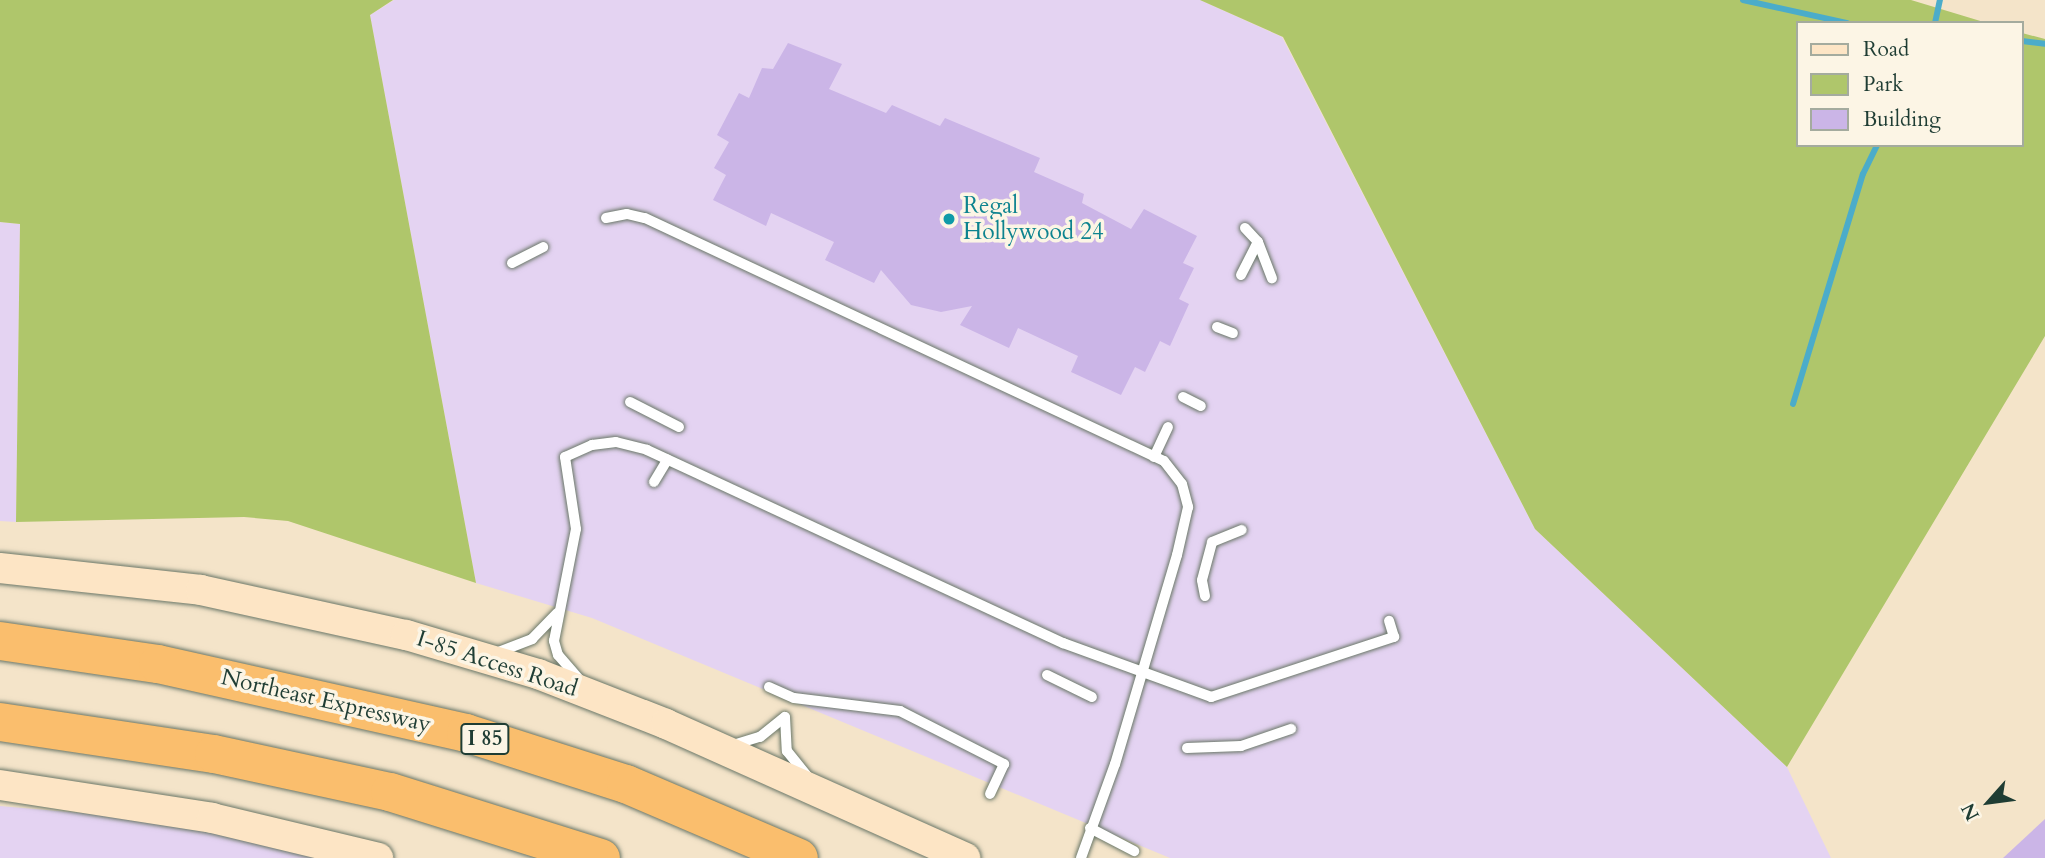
<!DOCTYPE html>
<html>
<head>
<meta charset="utf-8">
<style>
  body { margin:0 }
  #map { position:relative; width:2045px; height:858px; overflow:hidden; background:#f4e4c9; font-family:Cardo,serif }
  div>[style] { position:absolute }
  .built>* { inset:0; background:#e4d3f2 }
  .green>* { inset:0; background:#afc66b }
  .stream>* { height:6px; margin:-3px; padding:0 3px; transform-origin:3px; border-radius:3px; background:#4bacca }
  .building>* { inset:0; background:#cbb5e7 }
  .roads { filter:drop-shadow(0 0 2px #6a7768) drop-shadow(0 0 2px #6a7768) }
  .lane>* { height:10px; margin:-5px; padding:0 5px; transform-origin:5px; border-radius:5px; background:#fff }
  .secondary>* { height:30px; margin:-15px; padding:0 15px; transform-origin:15px; border-radius:15px; background:#fde5c5 }
  .highway>* { height:38px; margin:-19px; padding:0 19px; transform-origin:19px; border-radius:19px; background:#fabe6d }
  .dots>* { width:19px; height:19px; translate:-50% -50%; box-sizing:border-box; border:4px solid #fcf5e5; border-radius:50% }
  span { translate:-50% -50%; white-space:nowrap; text-align:center; line-height:1.15; -webkit-text-stroke:7px #fcf5e5; paint-order:stroke }
  .shield-label span { padding:2px 5px; background:#fcf5e5; border:2px solid; border-radius:5px; -webkit-text-stroke-width:0 }
  .shield-label { font-size:21px; color:#1f3d34; font-weight:700 }
  .culture-label { font-size:23px; color:#0d838f }
  .left { translate:0 -50%; text-align:left }
  .street-label { font-size:23px; color:#1f3d34 }
  .legend { position:absolute; left:1796px; top:21px; width:228px; height:126px; box-sizing:border-box; background:#fcf5e5; border:2px solid #a4ab9e; margin:0; padding:9px 12px; list-style:none; font-size:21px; color:#1f3d34 }
  .legend li { display:flex; align-items:center; gap:14px; height:35px }
  .legend b { width:35px; border:2px solid #a4ab9e }
  .north { position:absolute; left:1954px; top:767px; width:70px; height:70px; -webkit-text-stroke:5px #fcf5e5; paint-order:stroke; rotate:242deg; font-size:19px; font-weight:700; line-height:28px; text-align:center; color:#1f3d34 }
  .north::after { content:''; display:block; margin:auto; width:24px; height:32px; background:#1f3d34; clip-path:polygon(50% 0,100% 100%,50% 72%,0 100%) }
</style>
</head>
<body>
<div id="map">
  <div class="built">
    <div style="clip-path:polygon(394px 0,1200px 0,1282px 37px,1535px 529px,1787px 767px,1831px 858px,1170px 858px,592px 618px,476px 583px,370px 15px)"></div>
    <div style="clip-path:polygon(0 222px,20px 224px,16px 522px,0 521px)"></div>
    <div style="clip-path:polygon(0 806px,244px 827px,372px 858px,0 858px)"></div>
  </div>
  <div class="green">
    <div style="clip-path:polygon(0 0,393px 0,370px 15px,476px 583px,288px 521px,244px 517px,16px 522px,20px 224px,0 222px)"></div>
    <div style="clip-path:polygon(1200px 0,1911px 0,1987px 23px,1798px 23px,1798px 145px,2022px 145px,2022px 33px,2045px 39px,2045px 336px,1787px 767px,1535px 529px,1283px 37px)"></div>
  </div>
  <div class="stream">
    <div style="left:1743px;top:0;width:107px;rotate:12.5deg"></div>
    <div style="left:1935px;top:23px;width:24px;rotate:-78deg"></div>
    <div style="left:2022px;top:41px;width:23px;rotate:7deg"></div>
    <div style="left:1793px;top:404px;width:240px;rotate:-73.1deg"></div>
    <div style="left:1863px;top:174px;width:32px;rotate:-64deg"></div>
  </div>
  <div class="building">
    <div style="clip-path:polygon(788px 43px,842px 64px,829px 89px,886px 113px,892px 105px,940px 126px,945px 118px,1040px 158px,1034px 172px,1084px 194px,1082px 203px,1131px 229px,1144px 209px,1197px 236px,1183px 263px,1194px 268px,1179px 299px,1189px 304px,1170px 346px,1160px 341px,1145px 372px,1135px 367px,1121px 395px,1071px 372px,1078px 356px,1018px 328px,1009px 348px,960px 325px,972px 306px,941px 312px,911px 305px,881px 270px,874px 283px,825px 260px,834px 242px,771px 213px,766px 226px,713px 200px,726px 175px,714px 168px,729px 142px,717px 135px,739px 93px,749px 98px,762px 68px,773px 69px)"></div>
    <div style="clip-path:polygon(2045px 819px,2045px 858px,2003px 858px)"></div>
  </div>
  <div class="roads">
    <div class="lane">
      <div style="left:606px;top:218px;width:21px;rotate:-11deg"></div>
      <div style="left:627px;top:214px;width:18px;rotate:13deg"></div>
      <div style="left:645px;top:218px;width:573px;rotate:25.09deg"></div>
      <div style="left:1164px;top:461px;width:29px;rotate:52deg"></div>
      <div style="left:1182px;top:484px;width:24px;rotate:75deg"></div>
      <div style="left:1188px;top:507px;width:49px;rotate:102.9deg"></div>
      <div style="left:1177px;top:555px;width:218px;rotate:106.5deg"></div>
      <div style="left:1115px;top:764px;width:100px;rotate:109.9deg"></div>
      <div style="left:1245px;top:228px;width:19px;rotate:47deg"></div>
      <div style="left:1258px;top:242px;width:39px;rotate:69deg"></div>
      <div style="left:512px;top:263px;width:35px;rotate:-27deg"></div>
      <div style="left:1241px;top:275px;width:37px;rotate:-63deg"></div>
      <div style="left:1217px;top:327px;width:17px;rotate:21deg"></div>
      <div style="left:1183px;top:397px;width:20px;rotate:27deg"></div>
      <div style="left:630px;top:402px;width:55px;rotate:27deg"></div>
      <div style="left:1154px;top:457px;width:33px;rotate:-65deg"></div>
      <div style="left:654px;top:482px;width:26px;rotate:-59deg"></div>
      <div style="left:1205px;top:596px;width:16px;rotate:-101deg"></div>
      <div style="left:1202px;top:580px;width:39px;rotate:-75deg"></div>
      <div style="left:1212px;top:542px;width:32px;rotate:-22deg"></div>
      <div style="left:496px;top:653px;width:39px;rotate:-21deg"></div>
      <div style="left:532px;top:639px;width:36px;rotate:-46deg"></div>
      <div style="left:1047px;top:675px;width:50px;rotate:26.1deg"></div>
      <div style="left:579px;top:679px;width:32px;rotate:-131deg"></div>
      <div style="left:558px;top:655px;width:15px;rotate:-106deg"></div>
      <div style="left:554px;top:641px;width:114px;rotate:-78.9deg"></div>
      <div style="left:576px;top:529px;width:73px;rotate:-98.7deg"></div>
      <div style="left:565px;top:457px;width:30px;rotate:-24deg"></div>
      <div style="left:592px;top:445px;width:24px;rotate:-7deg"></div>
      <div style="left:616px;top:442px;width:32px;rotate:14deg"></div>
      <div style="left:647px;top:450px;width:459px;rotate:24.9deg"></div>
      <div style="left:1063px;top:643px;width:158px;rotate:20deg"></div>
      <div style="left:1211px;top:697px;width:193px;rotate:-18.2deg"></div>
      <div style="left:1394px;top:637px;width:17px;rotate:-107deg"></div>
      <div style="left:769px;top:687px;width:27px;rotate:24deg"></div>
      <div style="left:794px;top:698px;width:107px;rotate:7deg"></div>
      <div style="left:900px;top:711px;width:117px;rotate:27deg"></div>
      <div style="left:1004px;top:764px;width:33px;rotate:115deg"></div>
      <div style="left:785px;top:717px;width:34px;rotate:87deg"></div>
      <div style="left:787px;top:751px;width:32px;rotate:51deg"></div>
      <div style="left:733px;top:745px;width:28px;rotate:-17deg"></div>
      <div style="left:760px;top:737px;width:32px;rotate:-39deg"></div>
      <div style="left:1187px;top:748px;width:54px;rotate:-2.1deg"></div>
      <div style="left:1241px;top:746px;width:53px;rotate:-18.8deg"></div>
      <div style="left:1090px;top:828px;width:50px;rotate:27.6deg"></div>
    </div>
    <div class="secondary">
      <div style="left:0;top:568px;width:202px;rotate:6.2deg"></div>
      <div style="left:201px;top:590px;width:210px;rotate:12.4deg"></div>
      <div style="left:406px;top:635px;width:138px;rotate:16.5deg"></div>
      <div style="left:538px;top:674px;width:137px;rotate:21.3deg"></div>
      <div style="left:666px;top:724px;width:328px;rotate:24.1deg"></div>
      <div style="left:0;top:785px;width:215px;rotate:8.8deg"></div>
      <div style="left:212px;top:818px;width:171px;rotate:13.5deg"></div>
    </div>
    <div class="highway">
      <div style="left:0;top:641px;width:160px;rotate:8.3deg"></div>
      <div style="left:158px;top:664px;width:316px;rotate:12.6deg"></div>
      <div style="left:466px;top:733px;width:168px;rotate:17.7deg"></div>
      <div style="left:626px;top:784px;width:188px;rotate:23.2deg"></div>
      <div style="left:0;top:722px;width:216px;rotate:8.5deg"></div>
      <div style="left:214px;top:754px;width:180px;rotate:12.2deg"></div>
      <div style="left:390px;top:792px;width:221px;rotate:17.4deg"></div>
    </div>
  </div>
  <div class="dots">
    <div style="left:949px;top:219px;background:#0f9aa8"></div>
  </div>
  <div class="shield-label">
    <span style="left:485px;top:739px">I 85</span>
  </div>
  <div class="culture-label">
    <span class="left" style="left:963px;top:219px">Regal<br>Hollywood 24</span>
  </div>
  <div class="street-label">
    <span style="left:497px;top:664px;rotate:18deg">I-85 Access Road</span>
    <span style="left:326px;top:701px;rotate:13deg">Northeast Expressway</span>
  </div>
  <ul class="legend">
  <li><b style="height:9px;background:#fde5c5"></b>Road</li>
  <li><b style="height:19px;background:#afc66b"></b>Park</li>
  <li><b style="height:19px;background:#cbb5e7"></b>Building</li>
  </ul>
  <div class="north">N</div>
</div>
</body>
</html>
